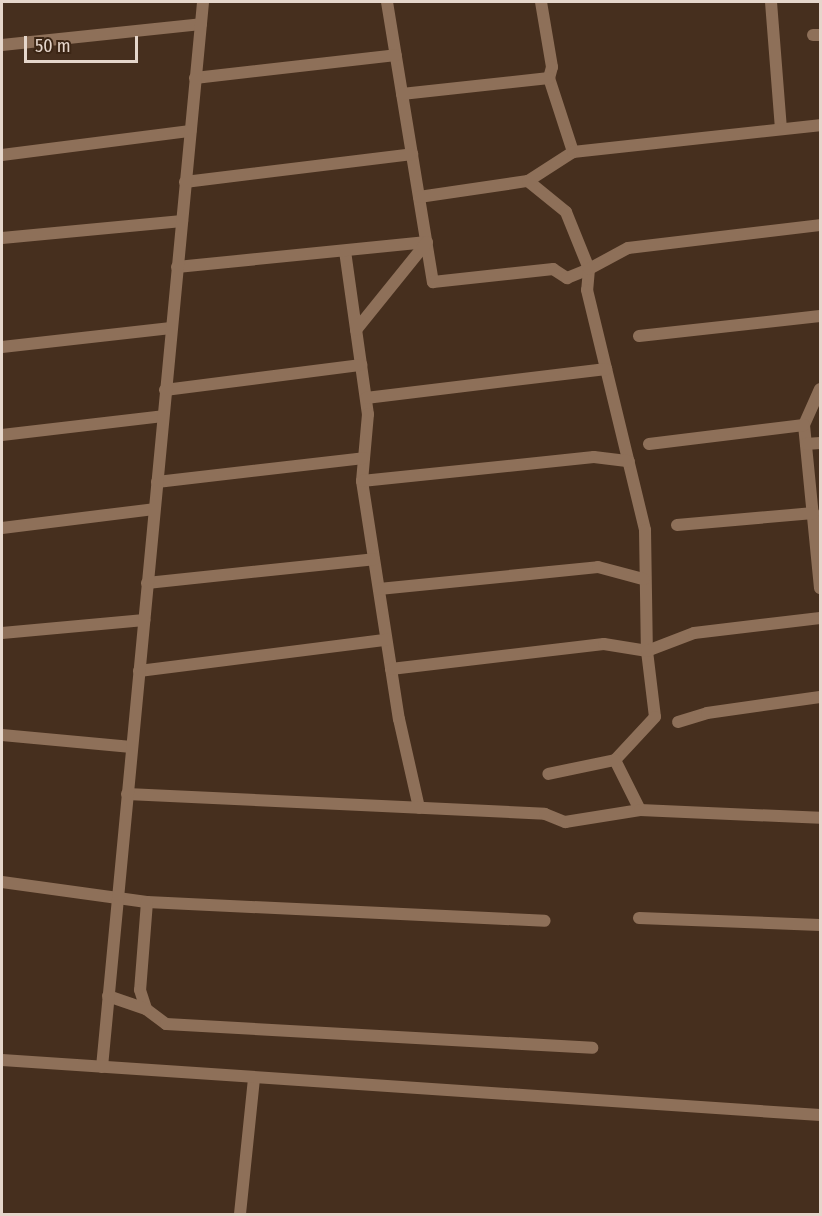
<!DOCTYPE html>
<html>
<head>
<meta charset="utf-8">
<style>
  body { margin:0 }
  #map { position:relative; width:822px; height:1216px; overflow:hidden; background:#462f1e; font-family:"Fira Sans Condensed",sans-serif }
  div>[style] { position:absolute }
  .minor>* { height:12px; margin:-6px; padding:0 6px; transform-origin:6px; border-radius:6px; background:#8e7059 }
  .tertiary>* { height:12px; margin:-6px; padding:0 6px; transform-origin:6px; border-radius:6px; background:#8e7059 }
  span { translate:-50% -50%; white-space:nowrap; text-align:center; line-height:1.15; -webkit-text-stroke:6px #3b2514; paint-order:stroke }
  .frame { position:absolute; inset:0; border:3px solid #e5d6cb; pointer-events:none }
  .scale { position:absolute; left:24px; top:36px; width:114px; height:27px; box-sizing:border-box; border:3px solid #e5d6cb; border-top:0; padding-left:8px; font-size:18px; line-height:21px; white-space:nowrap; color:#e5d6cb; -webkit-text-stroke:4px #3b2514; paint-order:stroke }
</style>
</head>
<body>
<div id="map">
  <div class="minor">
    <div style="left:387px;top:2px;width:284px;rotate:80.7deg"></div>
    <div style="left:433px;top:282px;width:121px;rotate:-6.2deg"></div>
    <div style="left:553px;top:269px;width:17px;rotate:33deg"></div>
    <div style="left:567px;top:278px;width:24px;rotate:-22deg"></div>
    <div style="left:589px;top:269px;width:21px;rotate:95deg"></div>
    <div style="left:587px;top:290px;width:247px;rotate:76.4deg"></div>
    <div style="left:645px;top:530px;width:121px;rotate:89.1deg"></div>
    <div style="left:647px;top:651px;width:66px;rotate:83.1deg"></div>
    <div style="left:655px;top:717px;width:59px;rotate:132.9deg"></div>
    <div style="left:615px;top:760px;width:68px;rotate:168.2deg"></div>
    <div style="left:541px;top:2px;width:66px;rotate:80.4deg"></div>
    <div style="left:552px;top:67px;width:11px;rotate:105deg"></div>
    <div style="left:549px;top:78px;width:78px;rotate:72deg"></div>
    <div style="left:771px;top:2px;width:127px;rotate:85.5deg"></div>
    <div style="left:813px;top:35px;width:7px"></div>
    <div style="left:2px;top:45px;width:200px;rotate:-6deg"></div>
    <div style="left:195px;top:78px;width:202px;rotate:-6.5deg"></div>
    <div style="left:402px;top:94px;width:148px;rotate:-6.2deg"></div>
    <div style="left:2px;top:155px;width:190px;rotate:-7.3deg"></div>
    <div style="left:528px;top:181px;width:49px;rotate:39.2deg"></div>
    <div style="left:566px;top:212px;width:61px;rotate:68deg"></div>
    <div style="left:589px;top:269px;width:44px;rotate:-28.3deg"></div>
    <div style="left:628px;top:248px;width:193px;rotate:-6.8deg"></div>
    <div style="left:185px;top:182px;width:229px;rotate:-7deg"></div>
    <div style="left:419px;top:197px;width:110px;rotate:-8.4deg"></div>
    <div style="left:528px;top:181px;width:54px;rotate:-32.8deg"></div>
    <div style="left:573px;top:152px;width:248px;rotate:-6.2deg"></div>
    <div style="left:2px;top:238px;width:181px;rotate:-5.4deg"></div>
    <div style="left:345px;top:251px;width:165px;rotate:82deg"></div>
    <div style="left:368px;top:414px;width:67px;rotate:95.1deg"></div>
    <div style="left:362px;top:481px;width:241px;rotate:81.2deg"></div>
    <div style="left:399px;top:719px;width:91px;rotate:77.3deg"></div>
    <div style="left:177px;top:267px;width:251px;rotate:-5.7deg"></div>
    <div style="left:356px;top:330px;width:113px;rotate:-51.1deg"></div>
    <div style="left:639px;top:336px;width:182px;rotate:-6.3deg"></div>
    <div style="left:2px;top:347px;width:170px;rotate:-6.4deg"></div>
    <div style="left:820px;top:389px;width:39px;rotate:114deg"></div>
    <div style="left:804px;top:425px;width:164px;rotate:84.4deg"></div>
    <div style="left:165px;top:390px;width:198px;rotate:-7.3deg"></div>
    <div style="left:366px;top:398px;width:242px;rotate:-6.9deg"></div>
    <div style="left:2px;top:435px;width:162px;rotate:-6.7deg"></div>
    <div style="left:649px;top:444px;width:156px;rotate:-7deg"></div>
    <div style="left:806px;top:444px;width:14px;rotate:-4deg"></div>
    <div style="left:362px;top:481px;width:233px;rotate:-5.9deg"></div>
    <div style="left:594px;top:457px;width:35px;rotate:7deg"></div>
    <div style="left:157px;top:482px;width:208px;rotate:-6.6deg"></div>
    <div style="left:677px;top:525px;width:137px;rotate:-5deg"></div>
    <div style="left:2px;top:528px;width:153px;rotate:-7.1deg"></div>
    <div style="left:147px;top:583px;width:228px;rotate:-6deg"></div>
    <div style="left:379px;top:589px;width:220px;rotate:-5.7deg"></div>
    <div style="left:598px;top:567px;width:47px;rotate:14.9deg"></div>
    <div style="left:2px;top:633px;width:143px;rotate:-5.2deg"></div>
    <div style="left:391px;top:669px;width:214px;rotate:-6.7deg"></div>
    <div style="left:604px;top:644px;width:44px;rotate:9.2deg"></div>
    <div style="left:647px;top:651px;width:50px;rotate:-21deg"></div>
    <div style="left:694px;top:633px;width:127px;rotate:-6.8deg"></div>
    <div style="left:139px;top:671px;width:249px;rotate:-7.2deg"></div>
    <div style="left:678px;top:722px;width:30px;rotate:-17deg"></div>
    <div style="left:707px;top:713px;width:114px;rotate:-8.1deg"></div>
    <div style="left:2px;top:735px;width:130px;rotate:5.3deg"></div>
    <div style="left:127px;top:794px;width:418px;rotate:2.7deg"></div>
    <div style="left:545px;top:814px;width:22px;rotate:22deg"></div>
    <div style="left:565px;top:822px;width:76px;rotate:-9.1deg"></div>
    <div style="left:640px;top:810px;width:56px;rotate:-116.6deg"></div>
    <div style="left:640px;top:810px;width:180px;rotate:2.5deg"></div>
    <div style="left:2px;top:882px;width:146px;rotate:7.9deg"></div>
    <div style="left:147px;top:902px;width:398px;rotate:2.7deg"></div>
    <div style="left:147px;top:902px;width:88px;rotate:94.5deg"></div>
    <div style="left:140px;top:990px;width:20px;rotate:72deg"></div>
    <div style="left:146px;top:1009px;width:25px;rotate:37deg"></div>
    <div style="left:166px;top:1024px;width:427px;rotate:3.2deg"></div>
    <div style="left:639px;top:918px;width:181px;rotate:2.2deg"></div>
    <div style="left:108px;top:996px;width:40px;rotate:18.9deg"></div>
    <div style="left:102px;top:1067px;width:1070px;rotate:-84.58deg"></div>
    <div style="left:240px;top:1214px;width:137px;rotate:-84.1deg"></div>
  </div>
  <div class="tertiary">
    <div style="left:2px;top:1060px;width:820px;rotate:3.85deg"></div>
  </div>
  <div class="frame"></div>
  <div class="scale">50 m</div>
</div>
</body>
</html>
